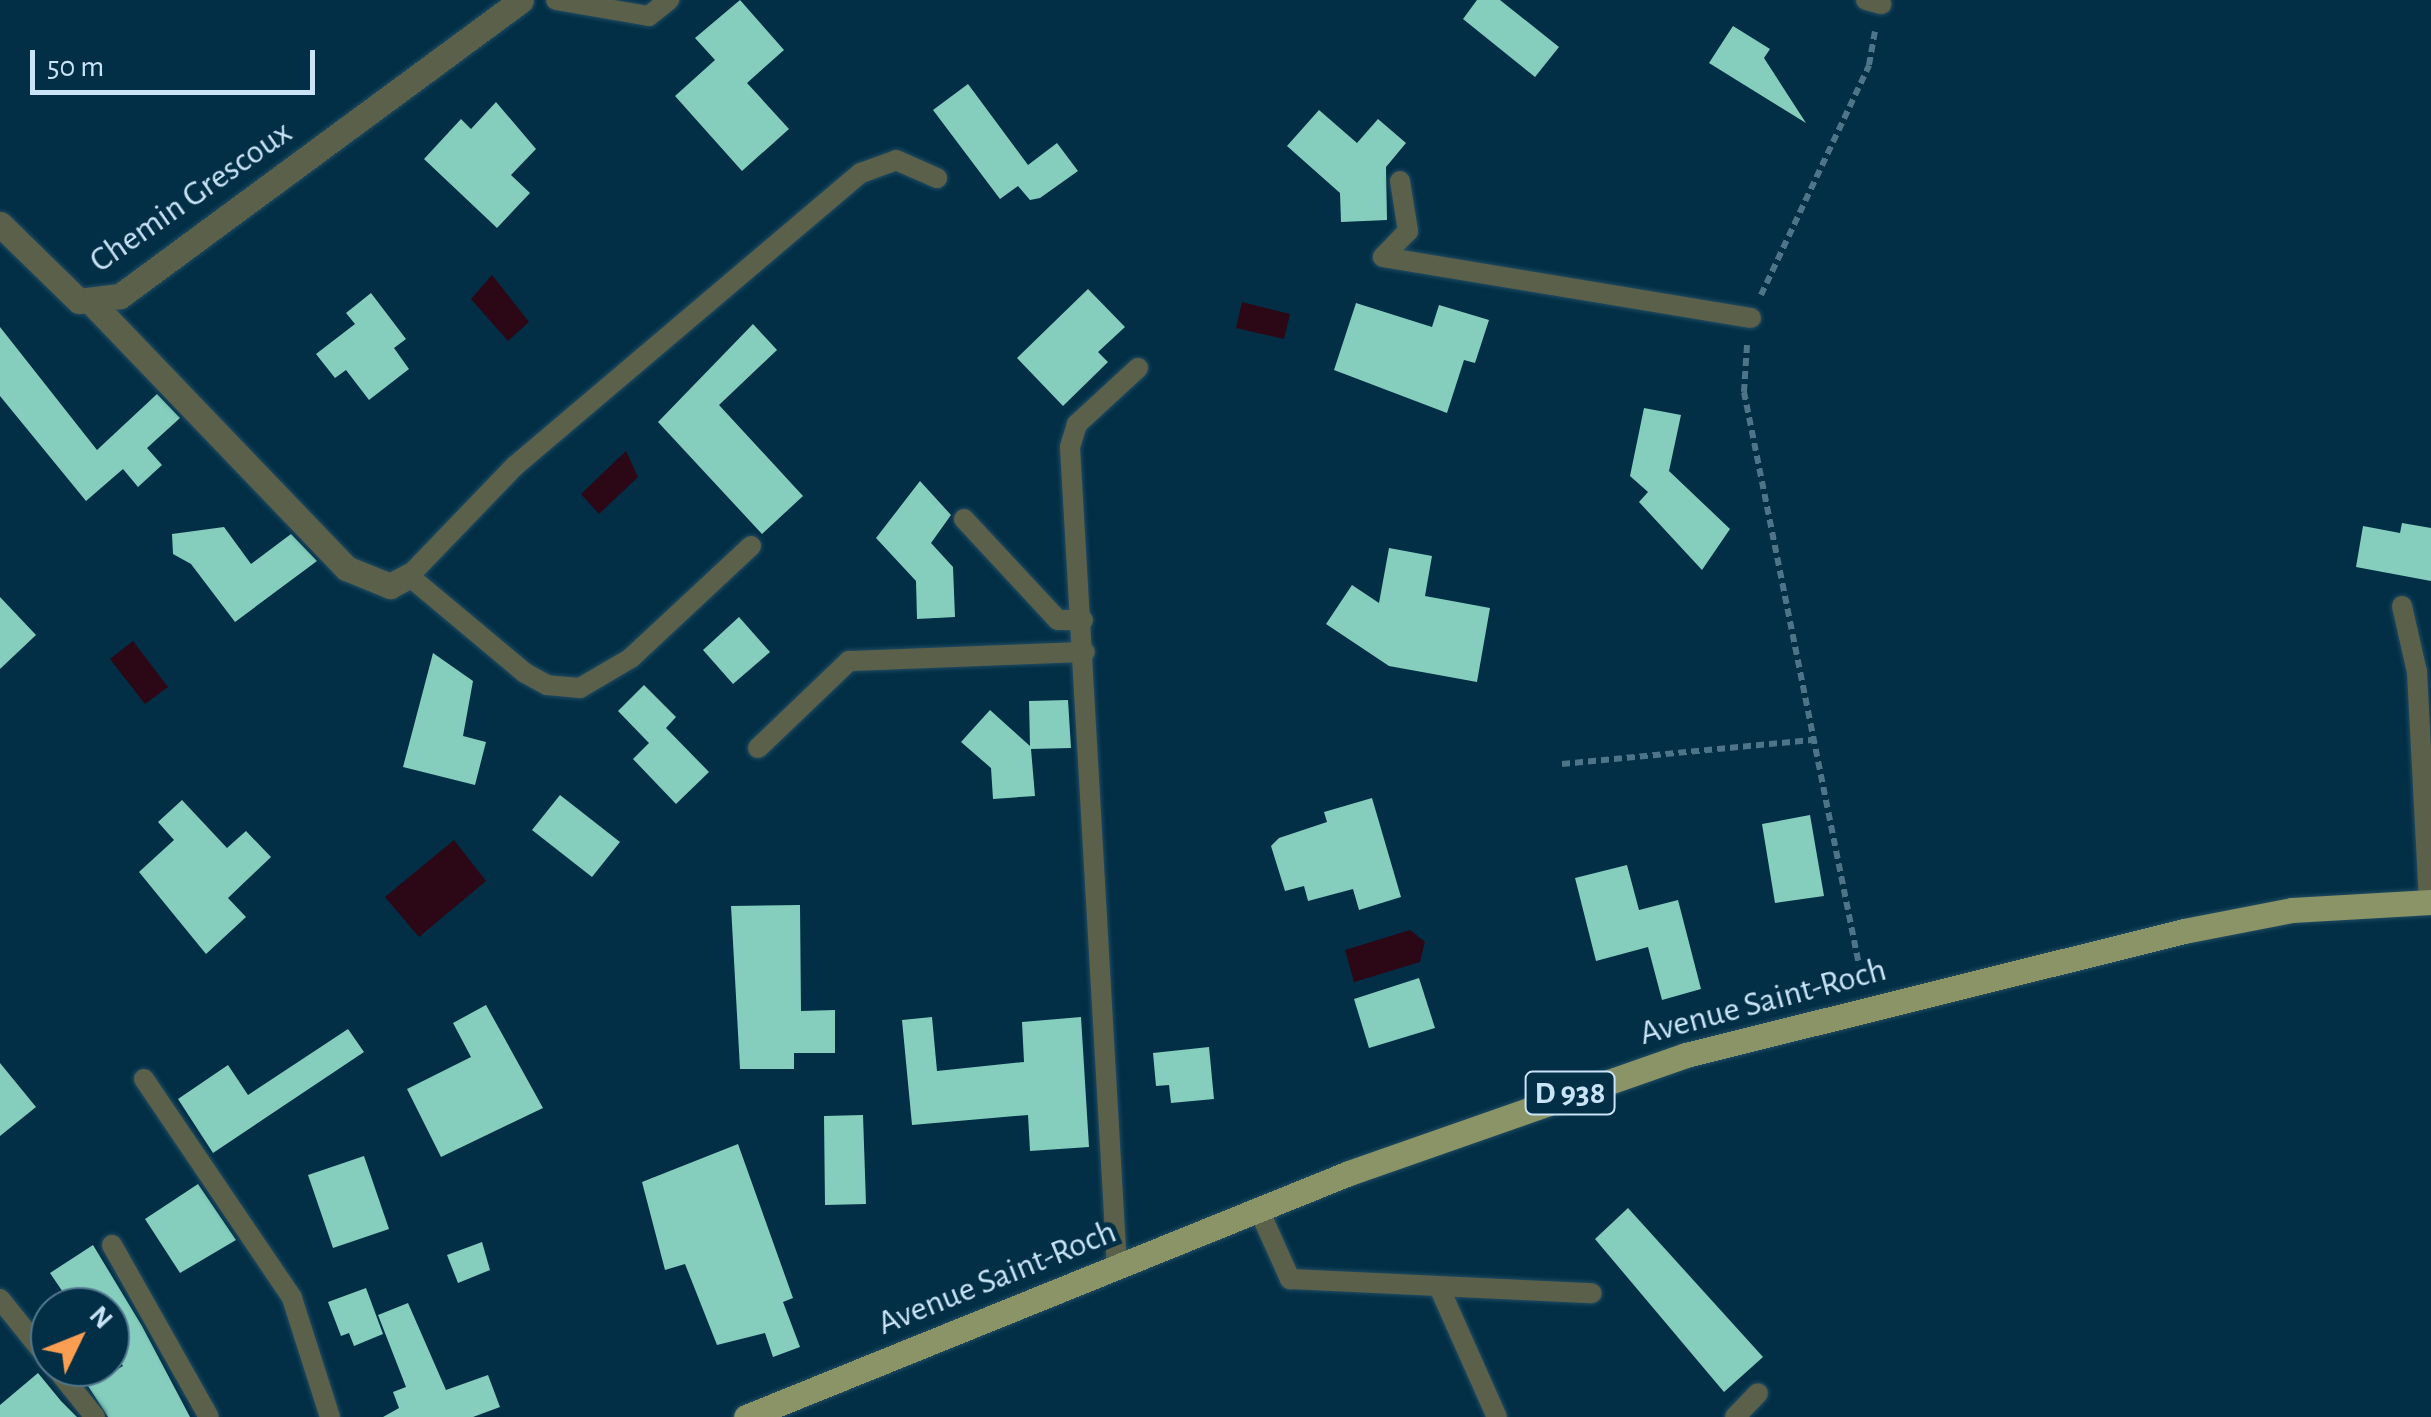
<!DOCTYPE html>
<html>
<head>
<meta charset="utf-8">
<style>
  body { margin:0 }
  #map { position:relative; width:2431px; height:1417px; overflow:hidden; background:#022f46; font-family:"Alegreya Sans",sans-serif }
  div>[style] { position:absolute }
  .water>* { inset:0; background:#2c0817 }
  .building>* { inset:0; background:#85cebd }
  .path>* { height:6px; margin-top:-3px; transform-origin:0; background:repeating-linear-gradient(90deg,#4e7489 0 8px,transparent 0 13px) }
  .roads { filter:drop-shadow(0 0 2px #224c62) drop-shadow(0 0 2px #224c62) }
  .lane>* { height:20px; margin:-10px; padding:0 10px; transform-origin:10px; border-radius:10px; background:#5b604a }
  .street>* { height:25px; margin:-12.5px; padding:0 12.5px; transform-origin:12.5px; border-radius:12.5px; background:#5b604a }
  .primary>* { height:25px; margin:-12.5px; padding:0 12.5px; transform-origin:12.5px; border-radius:12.5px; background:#8a9466 }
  span { translate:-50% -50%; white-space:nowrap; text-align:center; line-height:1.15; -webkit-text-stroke:10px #022f46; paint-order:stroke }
  .shield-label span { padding:2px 8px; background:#022f46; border:2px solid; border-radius:8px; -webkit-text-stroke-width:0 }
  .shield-label { font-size:32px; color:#c9e4f7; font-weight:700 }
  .street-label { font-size:35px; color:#c9e4f7 }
  .north { position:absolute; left:30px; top:1287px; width:100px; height:100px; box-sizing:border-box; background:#022f46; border:2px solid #52778d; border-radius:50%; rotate:47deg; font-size:28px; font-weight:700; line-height:40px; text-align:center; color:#c9e4f7 }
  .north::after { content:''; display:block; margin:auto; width:35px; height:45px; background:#fb9e51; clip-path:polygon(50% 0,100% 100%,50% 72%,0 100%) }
  .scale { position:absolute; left:30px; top:50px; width:285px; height:45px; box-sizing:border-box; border:5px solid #c9e4f7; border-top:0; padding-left:12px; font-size:30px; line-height:35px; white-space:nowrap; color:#c9e4f7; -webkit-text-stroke:8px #022f46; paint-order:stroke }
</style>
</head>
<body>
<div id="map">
  <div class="water">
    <div style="clip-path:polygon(492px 275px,529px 322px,508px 341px,471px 299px)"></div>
    <div style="clip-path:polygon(1242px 302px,1290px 314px,1284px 339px,1236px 328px)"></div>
    <div style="clip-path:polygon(626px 451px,638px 477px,599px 514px,581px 494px)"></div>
    <div style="clip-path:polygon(133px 641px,168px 687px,145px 704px,110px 659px)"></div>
    <div style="clip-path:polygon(454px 840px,486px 881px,419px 937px,385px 897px)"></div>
    <div style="clip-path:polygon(1410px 930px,1425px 942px,1420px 962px,1354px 982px,1345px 950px)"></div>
  </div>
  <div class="building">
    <div style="clip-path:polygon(740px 0,784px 50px,747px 83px,789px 129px,742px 171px,675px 96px,715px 60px,695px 38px)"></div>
    <div style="clip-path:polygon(1477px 0,1500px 0,1559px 47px,1535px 77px,1463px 19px)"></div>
    <div style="clip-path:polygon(1733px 26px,1770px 49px,1764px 58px,1806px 123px,1709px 63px)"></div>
    <div style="clip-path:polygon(968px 84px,1028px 165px,1057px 143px,1078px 171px,1040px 198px,1030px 200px,1018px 186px,1000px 199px,933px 110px)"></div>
    <div style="clip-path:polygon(496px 102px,536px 149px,511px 175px,530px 193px,497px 228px,424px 159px,461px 119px,471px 129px)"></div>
    <div style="clip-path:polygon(1319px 110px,1357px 143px,1378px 119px,1406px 143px,1386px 167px,1387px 220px,1341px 222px,1340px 193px,1287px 146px)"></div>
    <div style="clip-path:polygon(1088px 289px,1125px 327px,1098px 352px,1108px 362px,1063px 406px,1017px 358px)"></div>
    <div style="clip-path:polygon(371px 293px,406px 339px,394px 348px,409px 369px,369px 400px,346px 370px,335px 378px,316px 354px,355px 324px,346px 313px)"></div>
    <div style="clip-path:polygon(1356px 303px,1432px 327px,1439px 305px,1489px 320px,1475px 363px,1464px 360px,1447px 413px,1334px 370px)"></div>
    <div style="clip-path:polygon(753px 324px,777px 350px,719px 405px,803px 496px,762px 534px,658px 422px)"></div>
    <div style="clip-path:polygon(0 327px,97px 450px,157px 394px,180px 418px,147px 448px,162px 465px,138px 487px,123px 469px,86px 501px,0 396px)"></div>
    <div style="clip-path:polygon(1644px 408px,1681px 415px,1669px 471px,1730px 529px,1702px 570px,1639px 502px,1648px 492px,1630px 476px)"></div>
    <div style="clip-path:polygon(920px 481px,951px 515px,931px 543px,953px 567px,955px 617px,917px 619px,916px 581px,876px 538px)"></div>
    <div style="clip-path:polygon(2402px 523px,2431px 528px,2431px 581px,2356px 567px,2363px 526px,2400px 533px)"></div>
    <div style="clip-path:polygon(224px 527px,251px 564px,291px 534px,317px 561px,235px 622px,191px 564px,173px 554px,172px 534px)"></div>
    <div style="clip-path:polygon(1389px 548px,1432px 556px,1425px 596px,1490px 608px,1477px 682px,1389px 666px,1326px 624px,1352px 585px,1379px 603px)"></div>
    <div style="clip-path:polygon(0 597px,36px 635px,0 669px)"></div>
    <div style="clip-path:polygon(739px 617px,770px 652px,733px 684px,703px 650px)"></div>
    <div style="clip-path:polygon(433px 653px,473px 681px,463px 736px,486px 742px,475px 785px,403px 767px)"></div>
    <div style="clip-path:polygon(644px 685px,676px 717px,666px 728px,709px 772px,676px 804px,633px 759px,649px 743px,618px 711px)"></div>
    <div style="clip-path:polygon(1068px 700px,1071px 748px,1031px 749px,1035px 796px,993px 799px,991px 768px,961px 742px,990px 710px,1030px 746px,1029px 701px)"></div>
    <div style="clip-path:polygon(560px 795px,620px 842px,592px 877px,532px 830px)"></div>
    <div style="clip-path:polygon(1372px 798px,1401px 897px,1359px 910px,1353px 889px,1308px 901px,1304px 886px,1285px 891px,1271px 846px,1279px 838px,1327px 822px,1324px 812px)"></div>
    <div style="clip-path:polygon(182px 800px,227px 848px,246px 831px,271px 857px,228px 898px,246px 917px,206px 954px,139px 872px,174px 840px,158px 822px)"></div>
    <div style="clip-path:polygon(1810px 815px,1824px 896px,1775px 903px,1762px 824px)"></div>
    <div style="clip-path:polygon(1627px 865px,1639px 910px,1678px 900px,1701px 989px,1662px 1000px,1648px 947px,1596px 961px,1575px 878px)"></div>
    <div style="clip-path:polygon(800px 905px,801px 1011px,835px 1010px,835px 1053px,794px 1053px,794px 1069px,740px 1069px,731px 906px)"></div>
    <div style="clip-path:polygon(1419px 978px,1435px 1028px,1369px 1048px,1354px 999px)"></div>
    <div style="clip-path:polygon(486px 1005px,543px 1108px,441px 1157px,407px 1089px,471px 1057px,453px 1023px)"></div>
    <div style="clip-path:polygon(932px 1017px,937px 1071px,1024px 1062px,1022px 1022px,1081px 1017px,1089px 1147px,1030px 1151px,1028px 1115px,912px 1125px,902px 1020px)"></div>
    <div style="clip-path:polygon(348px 1029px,364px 1052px,213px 1153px,178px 1099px,228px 1065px,248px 1095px)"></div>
    <div style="clip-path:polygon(1209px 1047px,1214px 1099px,1171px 1103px,1169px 1085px,1156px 1086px,1153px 1053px)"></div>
    <div style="clip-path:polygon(0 1063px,36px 1107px,0 1136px)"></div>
    <div style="clip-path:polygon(863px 1115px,866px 1204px,825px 1205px,824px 1116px)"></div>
    <div style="clip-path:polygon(738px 1144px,793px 1298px,783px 1302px,800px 1347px,773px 1357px,765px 1333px,717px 1345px,685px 1264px,665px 1270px,642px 1182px)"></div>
    <div style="clip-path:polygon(364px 1156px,389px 1229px,333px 1248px,308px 1175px)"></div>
    <div style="clip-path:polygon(198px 1184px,236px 1240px,180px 1273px,145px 1219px)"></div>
    <div style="clip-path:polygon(1628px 1208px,1763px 1357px,1724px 1392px,1595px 1239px)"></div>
    <div style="clip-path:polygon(482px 1242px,490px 1270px,458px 1283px,447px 1255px)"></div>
    <div style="clip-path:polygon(93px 1245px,142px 1326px,190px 1417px,108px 1417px,88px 1386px,123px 1366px,110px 1347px,110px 1307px,73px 1307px,50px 1273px)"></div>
    <div style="clip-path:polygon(366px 1288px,383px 1334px,354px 1346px,349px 1333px,341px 1336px,328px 1302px)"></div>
    <div style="clip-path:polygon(408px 1303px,446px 1390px,488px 1375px,500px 1407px,473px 1417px,383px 1417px,399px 1408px,393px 1392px,406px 1387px,378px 1315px)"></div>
    <div style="clip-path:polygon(38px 1373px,61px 1401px,77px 1417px,0 1417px,0 1405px)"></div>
  </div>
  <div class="path">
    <div style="left:1761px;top:295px;width:254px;rotate:-64.8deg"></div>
    <div style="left:1869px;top:65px;width:34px;rotate:-80deg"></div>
    <div style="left:1747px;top:345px;width:47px;rotate:93.7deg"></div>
    <div style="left:1744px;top:392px;width:600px;rotate:78.65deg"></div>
    <div style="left:1562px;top:764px;width:259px;rotate:-5.5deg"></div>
  </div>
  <div class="roads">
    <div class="lane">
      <div style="left:556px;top:0;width:94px;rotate:9.8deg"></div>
      <div style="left:649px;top:16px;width:26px;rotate:-39deg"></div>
      <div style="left:1866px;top:0;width:16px;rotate:15deg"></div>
      <div style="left:1400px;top:181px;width:51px;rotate:80.9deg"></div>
      <div style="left:1408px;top:231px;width:36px;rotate:134deg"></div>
      <div style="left:1383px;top:257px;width:373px;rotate:9.4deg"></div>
      <div style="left:964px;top:519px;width:138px;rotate:47.1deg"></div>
      <div style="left:1058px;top:620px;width:25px"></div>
      <div style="left:751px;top:546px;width:164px;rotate:137deg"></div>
      <div style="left:631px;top:658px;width:59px;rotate:149.5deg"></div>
      <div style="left:580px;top:688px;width:33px;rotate:-175deg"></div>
      <div style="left:547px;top:685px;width:25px;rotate:-151deg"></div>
      <div style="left:525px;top:673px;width:151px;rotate:-140.1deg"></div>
      <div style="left:409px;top:576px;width:153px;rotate:-46.1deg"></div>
      <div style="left:515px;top:466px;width:453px;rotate:-40.3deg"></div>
      <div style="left:861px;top:173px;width:37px;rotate:-20deg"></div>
      <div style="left:896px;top:160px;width:45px;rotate:23.7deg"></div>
      <div style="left:2402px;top:606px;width:68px;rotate:77.2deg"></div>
      <div style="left:2417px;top:672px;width:230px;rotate:87deg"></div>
      <div style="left:758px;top:748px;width:126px;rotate:-43.7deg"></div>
      <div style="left:849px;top:661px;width:236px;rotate:-2.2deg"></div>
      <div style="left:144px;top:1079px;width:264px;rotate:55.9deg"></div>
      <div style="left:292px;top:1298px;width:125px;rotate:72.3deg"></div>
      <div style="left:1259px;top:1210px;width:76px;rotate:65.8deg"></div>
      <div style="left:1290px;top:1279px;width:302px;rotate:2.7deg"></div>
      <div style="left:112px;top:1245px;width:197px;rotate:60.6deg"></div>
      <div style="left:1117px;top:1267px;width:821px;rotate:-93.28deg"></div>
      <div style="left:1070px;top:447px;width:24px;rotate:-73deg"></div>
      <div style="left:1077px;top:424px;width:83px;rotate:-42.6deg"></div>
      <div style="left:1439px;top:1287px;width:142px;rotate:66deg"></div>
      <div style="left:0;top:1299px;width:80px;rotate:51.1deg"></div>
      <div style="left:55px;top:1367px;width:64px;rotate:51.3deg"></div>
      <div style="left:1735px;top:1417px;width:33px;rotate:-46deg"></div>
    </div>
    <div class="street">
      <div style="left:0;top:224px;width:110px;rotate:44.3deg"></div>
      <div style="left:79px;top:301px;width:41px;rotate:-7deg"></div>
      <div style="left:120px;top:296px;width:498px;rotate:-36.4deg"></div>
      <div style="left:93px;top:304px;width:366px;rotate:46.2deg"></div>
      <div style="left:346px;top:568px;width:48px;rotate:22.2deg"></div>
      <div style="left:390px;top:586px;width:21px;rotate:-28deg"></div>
    </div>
    <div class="primary">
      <div style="left:746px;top:1417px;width:650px;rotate:-22.03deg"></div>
      <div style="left:1349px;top:1173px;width:357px;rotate:-19.3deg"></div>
      <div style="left:1686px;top:1055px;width:513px;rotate:-13.98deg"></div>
      <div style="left:2184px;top:931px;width:110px;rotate:-11deg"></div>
      <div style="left:2292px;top:910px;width:139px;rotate:-3.3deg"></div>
    </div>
  </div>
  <div class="shield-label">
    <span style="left:1570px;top:1093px">D 938</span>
  </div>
  <div class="street-label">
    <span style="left:191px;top:197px;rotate:-35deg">Chemin Grescoux</span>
    <span style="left:1763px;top:1002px;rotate:-15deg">Avenue Saint-Roch</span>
    <span style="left:997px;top:1278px;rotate:-22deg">Avenue Saint-Roch</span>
  </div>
  <div class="north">N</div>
  <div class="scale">50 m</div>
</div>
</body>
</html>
